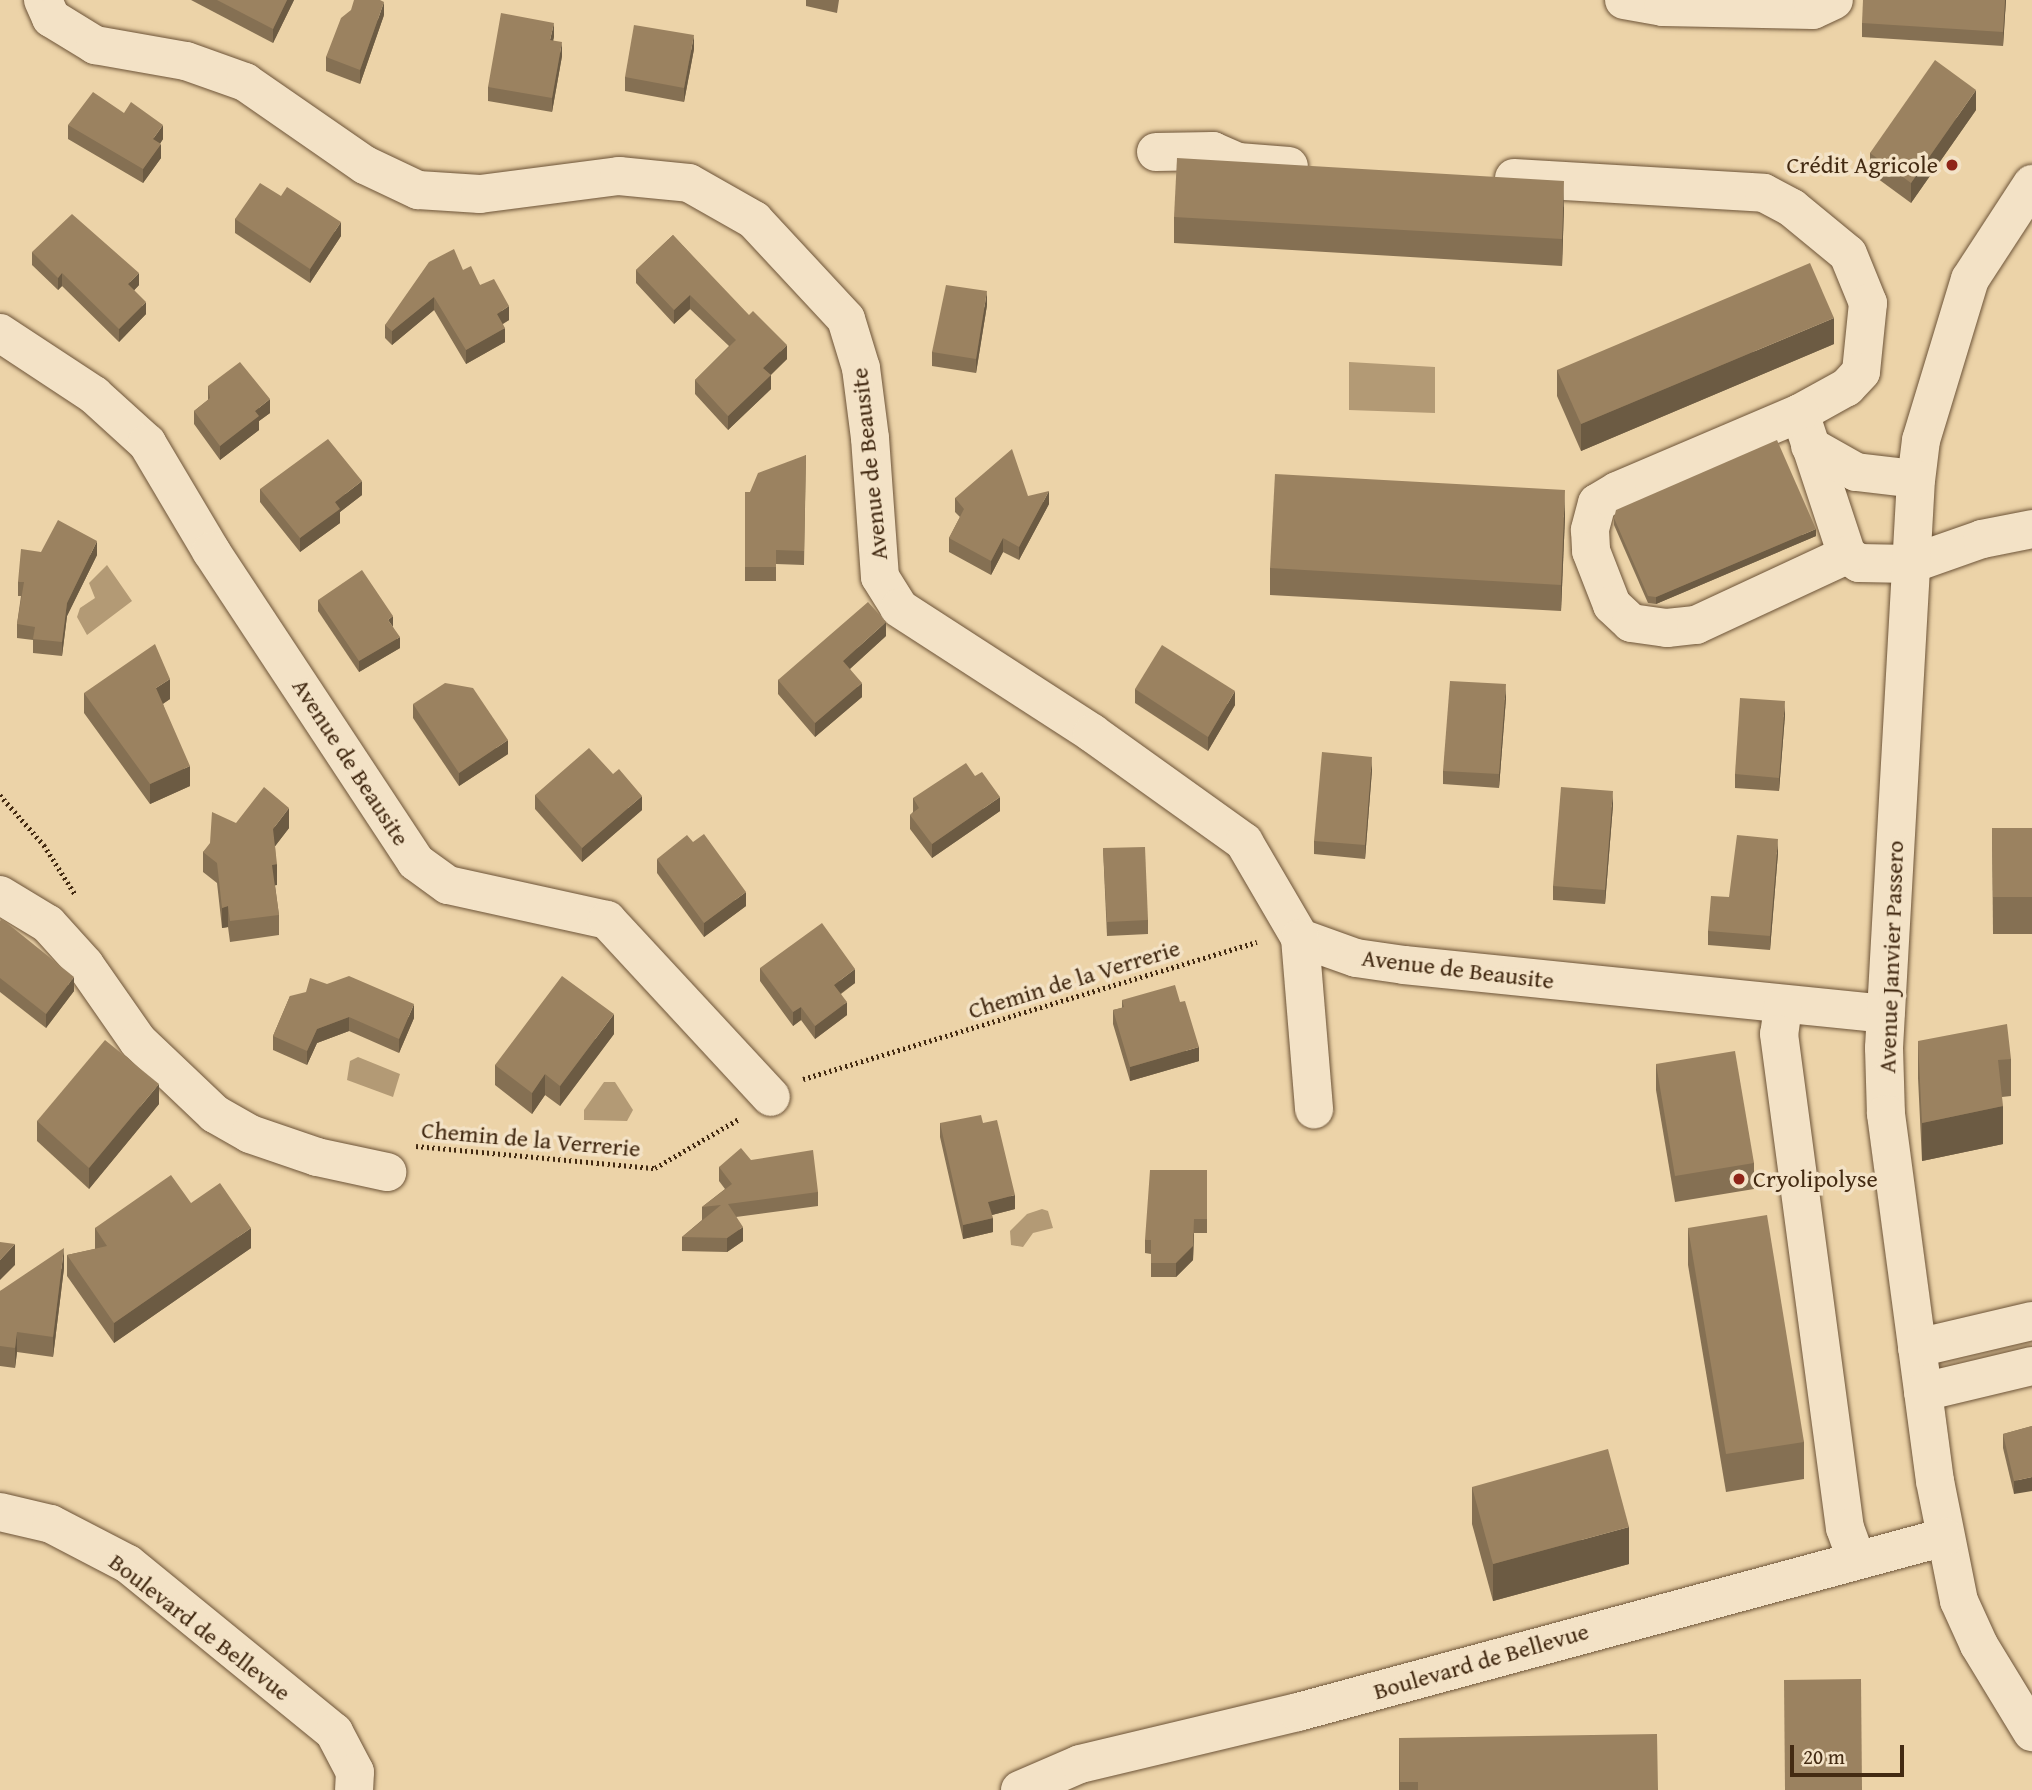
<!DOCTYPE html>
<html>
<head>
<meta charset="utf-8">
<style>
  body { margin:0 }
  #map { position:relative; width:2032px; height:1790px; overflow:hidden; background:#ecd3a8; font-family:"Gentium Book Plus",serif }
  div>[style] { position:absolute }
  .water>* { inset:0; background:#b39a75 }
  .path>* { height:4.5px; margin-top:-2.25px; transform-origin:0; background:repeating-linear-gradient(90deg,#432a12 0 2px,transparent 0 5.5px) }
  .roads { filter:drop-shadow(0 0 2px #6d5438) drop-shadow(0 0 2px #6d5438) }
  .minor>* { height:38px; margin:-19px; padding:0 19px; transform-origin:19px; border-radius:19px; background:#f3e2c6 }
  .wall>* { inset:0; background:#857053 }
  .shaded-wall>* { inset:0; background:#6c5b43 }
  .building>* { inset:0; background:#9b8260 }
  .dots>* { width:19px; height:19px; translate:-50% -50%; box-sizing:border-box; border:4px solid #f3e2c6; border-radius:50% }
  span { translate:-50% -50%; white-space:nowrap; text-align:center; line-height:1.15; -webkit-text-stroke:7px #f3e2c6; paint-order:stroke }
  .poi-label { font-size:24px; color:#432a12 }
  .right { translate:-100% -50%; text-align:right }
  .left { translate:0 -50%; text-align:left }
  .street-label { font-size:24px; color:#432a12 }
  .scale { position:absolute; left:1790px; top:1745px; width:114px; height:32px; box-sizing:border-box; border:4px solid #432a12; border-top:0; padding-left:9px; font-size:21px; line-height:24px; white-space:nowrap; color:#432a12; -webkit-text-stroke:5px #f3e2c6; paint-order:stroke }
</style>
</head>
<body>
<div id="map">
  <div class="water">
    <div style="clip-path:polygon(1349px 362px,1435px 367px,1435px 413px,1349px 410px)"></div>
    <div style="clip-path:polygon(107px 565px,132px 601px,87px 635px,77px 617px,80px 608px,95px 598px,89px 583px)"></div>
    <div style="clip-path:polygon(358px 1057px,400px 1074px,393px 1097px,347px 1080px,350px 1061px)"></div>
    <div style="clip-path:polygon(604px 1082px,615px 1082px,633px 1110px,627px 1121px,584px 1120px,584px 1110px)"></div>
    <div style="clip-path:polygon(1042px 1209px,1048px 1211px,1053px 1228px,1033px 1233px,1023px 1247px,1011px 1245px,1010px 1231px,1027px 1214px)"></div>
  </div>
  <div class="path">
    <div style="left:0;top:795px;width:67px;rotate:48.7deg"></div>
    <div style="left:44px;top:845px;width:58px;rotate:57.7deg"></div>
    <div style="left:803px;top:1079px;width:474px;rotate:-16.8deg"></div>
    <div style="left:416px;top:1146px;width:240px;rotate:5.3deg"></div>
    <div style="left:655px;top:1168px;width:97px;rotate:-30.3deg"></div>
  </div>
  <div class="roads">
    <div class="minor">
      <div style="left:43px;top:0;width:20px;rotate:66deg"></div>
      <div style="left:51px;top:18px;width:52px;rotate:31.5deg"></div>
      <div style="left:95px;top:45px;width:92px;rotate:10deg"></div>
      <div style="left:186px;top:61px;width:63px;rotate:19.6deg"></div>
      <div style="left:245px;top:82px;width:146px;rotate:34.7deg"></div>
      <div style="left:365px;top:165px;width:59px;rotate:25.3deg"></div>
      <div style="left:418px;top:190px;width:62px;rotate:3.7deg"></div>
      <div style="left:480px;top:194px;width:140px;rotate:-7.4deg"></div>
      <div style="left:619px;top:176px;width:70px;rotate:5.7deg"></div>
      <div style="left:689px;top:183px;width:75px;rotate:29.6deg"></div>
      <div style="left:754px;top:220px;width:135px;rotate:47.1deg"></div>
      <div style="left:846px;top:319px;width:51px;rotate:73deg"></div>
      <div style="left:861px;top:368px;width:71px;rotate:82.7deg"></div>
      <div style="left:870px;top:438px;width:139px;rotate:85.9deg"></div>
      <div style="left:880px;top:577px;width:36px;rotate:58deg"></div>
      <div style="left:899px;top:608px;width:230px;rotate:32.9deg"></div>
      <div style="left:1092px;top:733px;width:187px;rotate:35.6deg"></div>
      <div style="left:1244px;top:842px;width:111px;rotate:59.7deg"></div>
      <div style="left:1300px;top:938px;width:59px;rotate:19.7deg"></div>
      <div style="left:1356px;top:958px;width:49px;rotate:8.3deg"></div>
      <div style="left:1404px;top:965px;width:484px;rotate:5.8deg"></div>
      <div style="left:1624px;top:0;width:40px;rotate:10deg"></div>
      <div style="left:1663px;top:7px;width:150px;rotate:1.1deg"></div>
      <div style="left:1813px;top:10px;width:23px;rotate:-25deg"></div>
      <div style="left:1156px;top:152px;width:57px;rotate:-1deg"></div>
      <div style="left:1213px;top:151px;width:27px;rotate:24deg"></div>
      <div style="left:1238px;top:162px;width:51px;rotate:4.5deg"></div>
      <div style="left:1514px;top:178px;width:250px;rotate:3.4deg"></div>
      <div style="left:1764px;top:193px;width:32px;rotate:28deg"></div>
      <div style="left:1792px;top:208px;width:72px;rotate:39.4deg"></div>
      <div style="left:1848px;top:254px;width:53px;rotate:67.8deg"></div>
      <div style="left:1868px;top:303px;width:69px;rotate:95.8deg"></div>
      <div style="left:1861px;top:372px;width:21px;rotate:133deg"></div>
      <div style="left:1847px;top:387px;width:54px;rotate:151deg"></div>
      <div style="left:1800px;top:413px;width:150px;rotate:71.7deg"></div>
      <div style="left:1847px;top:555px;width:14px;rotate:34deg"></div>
      <div style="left:1859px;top:563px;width:52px;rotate:1.1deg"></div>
      <div style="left:1911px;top:564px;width:75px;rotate:-19.4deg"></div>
      <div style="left:1982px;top:539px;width:51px;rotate:-11.3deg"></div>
      <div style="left:2032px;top:184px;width:113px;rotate:123.1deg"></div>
      <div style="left:1970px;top:279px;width:168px;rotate:106.9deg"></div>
      <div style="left:1921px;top:440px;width:39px;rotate:97deg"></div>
      <div style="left:1916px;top:479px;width:570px;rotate:93.22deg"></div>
      <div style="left:1884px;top:1048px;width:66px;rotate:88.3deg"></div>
      <div style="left:1886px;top:1114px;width:370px;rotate:82.4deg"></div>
      <div style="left:1935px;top:1481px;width:122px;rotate:78.7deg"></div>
      <div style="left:1959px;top:1601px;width:48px;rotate:65.6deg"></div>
      <div style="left:1979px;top:1645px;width:102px;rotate:58.7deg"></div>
      <div style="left:0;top:333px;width:113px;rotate:33.4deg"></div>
      <div style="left:94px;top:395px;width:72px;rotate:42.2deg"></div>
      <div style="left:147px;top:443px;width:126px;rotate:59.3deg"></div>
      <div style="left:211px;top:551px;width:372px;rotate:56.6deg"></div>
      <div style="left:416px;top:862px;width:39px;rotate:36deg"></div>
      <div style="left:448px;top:885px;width:163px;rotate:12.4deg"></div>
      <div style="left:607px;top:920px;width:241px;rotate:47.2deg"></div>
      <div style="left:1800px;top:413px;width:199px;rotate:156.9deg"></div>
      <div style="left:1617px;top:491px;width:23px;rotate:149deg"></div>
      <div style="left:1597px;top:503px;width:28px;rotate:105deg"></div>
      <div style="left:1590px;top:530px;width:21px;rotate:87deg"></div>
      <div style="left:1591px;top:551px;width:58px;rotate:68.7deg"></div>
      <div style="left:1612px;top:605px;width:26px;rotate:43deg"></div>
      <div style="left:1631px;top:623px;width:36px;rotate:8deg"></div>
      <div style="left:1667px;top:628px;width:29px;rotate:-6deg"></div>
      <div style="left:1696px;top:625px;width:166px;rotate:-24.9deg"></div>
      <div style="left:1810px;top:446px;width:53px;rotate:29.5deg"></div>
      <div style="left:1856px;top:472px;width:60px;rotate:6.7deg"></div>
      <div style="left:0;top:895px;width:56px;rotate:31.1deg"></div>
      <div style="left:48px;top:924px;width:55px;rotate:47.9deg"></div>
      <div style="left:85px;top:965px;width:93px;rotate:55.1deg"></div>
      <div style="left:138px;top:1041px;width:106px;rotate:43.5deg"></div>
      <div style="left:215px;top:1114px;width:40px;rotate:29.7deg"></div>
      <div style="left:250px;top:1134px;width:71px;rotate:18.9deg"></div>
      <div style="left:317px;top:1157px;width:72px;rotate:12.1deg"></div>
      <div style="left:1300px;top:938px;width:172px;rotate:85.3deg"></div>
      <div style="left:1783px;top:1007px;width:27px;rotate:98deg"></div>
      <div style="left:1779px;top:1034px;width:498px;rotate:82.4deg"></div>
      <div style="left:1845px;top:1528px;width:32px;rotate:70deg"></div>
      <div style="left:1917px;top:1348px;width:118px;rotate:-13.2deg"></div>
      <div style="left:1923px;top:1392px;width:112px;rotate:-13.4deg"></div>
      <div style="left:0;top:1512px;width:52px;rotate:13.2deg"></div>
      <div style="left:51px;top:1524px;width:87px;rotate:27.5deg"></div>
      <div style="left:128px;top:1564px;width:266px;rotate:39.2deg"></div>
      <div style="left:334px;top:1732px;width:45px;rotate:62.3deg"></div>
      <div style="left:355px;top:1772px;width:18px;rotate:93deg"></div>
      <div style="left:1020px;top:1790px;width:65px;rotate:-23.4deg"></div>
      <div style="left:1080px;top:1764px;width:224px;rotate:-13.4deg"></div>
      <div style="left:1298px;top:1712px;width:670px;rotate:-15.14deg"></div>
    </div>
  </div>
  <div class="wall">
    <div style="clip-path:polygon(191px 0,294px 0,273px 43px)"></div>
    <div style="clip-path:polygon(806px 0,839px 0,837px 13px,806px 6px)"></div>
    <div style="clip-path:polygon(2006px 0,2003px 46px,1862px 37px,1862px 23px)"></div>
    <div style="clip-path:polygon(384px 15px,360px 84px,326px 71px,326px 57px)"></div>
    <div style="clip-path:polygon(554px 37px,553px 40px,562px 56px,552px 112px,488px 101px,488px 87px)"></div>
    <div style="clip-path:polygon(694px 49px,684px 102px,625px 91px,625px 77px)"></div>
    <div style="clip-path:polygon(1976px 110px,1911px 203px,1870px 173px,1870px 153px)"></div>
    <div style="clip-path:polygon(68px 125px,163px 139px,160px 144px,161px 158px,143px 183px,68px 139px)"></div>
    <div style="clip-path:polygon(281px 196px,341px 236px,310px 283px,235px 233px,235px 219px)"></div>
    <div style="clip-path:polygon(1564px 207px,1562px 266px,1174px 243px,1174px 217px)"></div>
    <div style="clip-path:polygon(673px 235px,787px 359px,771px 375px,771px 389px,728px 430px,695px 394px,695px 380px,729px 346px,690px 309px,674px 324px,636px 283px,636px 270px)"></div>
    <div style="clip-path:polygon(32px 252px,139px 285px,134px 290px,146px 314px,119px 342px,62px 286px,58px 290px,32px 265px)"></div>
    <div style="clip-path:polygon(463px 270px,480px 285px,509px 320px,503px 324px,505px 342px,466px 364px,434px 310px,392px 345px,385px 338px,385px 325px)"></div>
    <div style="clip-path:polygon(987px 305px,976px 373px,932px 366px,932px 352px)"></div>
    <div style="clip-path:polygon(1834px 344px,1581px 451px,1557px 396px,1557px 370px)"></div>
    <div style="clip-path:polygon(208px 386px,270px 413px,259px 421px,259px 430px,220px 460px,194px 424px,194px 411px,208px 400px)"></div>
    <div style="clip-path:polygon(806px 455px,804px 565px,776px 564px,776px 581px,745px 581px,745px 492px,750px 492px)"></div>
    <div style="clip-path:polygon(260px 489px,362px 495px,340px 512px,340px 523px,300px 552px,260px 502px)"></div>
    <div style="clip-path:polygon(1028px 496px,1049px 504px,1019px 560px,1003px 552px,991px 575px,949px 552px,949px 538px,960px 517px,955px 512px,955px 498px)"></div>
    <div style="clip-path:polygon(1565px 517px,1561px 611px,1270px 595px,1270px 568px)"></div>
    <div style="clip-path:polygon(1614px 518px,1816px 536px,1656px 604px,1648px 603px,1614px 525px)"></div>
    <div style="clip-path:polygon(41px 552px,97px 555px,67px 616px,62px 656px,33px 653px,33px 640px,17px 638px,17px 624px,21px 596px,18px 596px,18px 582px)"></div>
    <div style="clip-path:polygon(318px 600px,393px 627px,400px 648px,359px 672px,318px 611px)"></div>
    <div style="clip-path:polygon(886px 636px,850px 669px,862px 697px,815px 737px,778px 694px,778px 680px)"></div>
    <div style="clip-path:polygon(1135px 689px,1235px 705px,1208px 751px,1135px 703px)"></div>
    <div style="clip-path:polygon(84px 693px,170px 699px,163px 704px,190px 786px,150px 804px,84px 713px)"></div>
    <div style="clip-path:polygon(1506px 698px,1499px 788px,1443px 784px,1443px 771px)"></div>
    <div style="clip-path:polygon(413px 704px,508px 754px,459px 786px,413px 718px)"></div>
    <div style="clip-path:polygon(1785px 715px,1779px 791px,1735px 788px,1735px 774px)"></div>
    <div style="clip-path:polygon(1372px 770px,1365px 859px,1314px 854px,1314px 841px)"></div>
    <div style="clip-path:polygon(535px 795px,642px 810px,582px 862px,535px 809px)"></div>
    <div style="clip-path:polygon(913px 798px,1000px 811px,932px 858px,910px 829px,910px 815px,913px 812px)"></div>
    <div style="clip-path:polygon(1613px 805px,1605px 904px,1553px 900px,1553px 886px)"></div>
    <div style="clip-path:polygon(236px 823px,289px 828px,275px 846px,277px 885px,275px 885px,279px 915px,279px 935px,230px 942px,228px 927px,222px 928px,217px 883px,203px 872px,203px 852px)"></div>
    <div style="clip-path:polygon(1992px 828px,2032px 828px,2032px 934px,1993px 934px)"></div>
    <div style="clip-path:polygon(1103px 848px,1148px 920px,1148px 934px,1107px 936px)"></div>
    <div style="clip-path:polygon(1778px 853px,1770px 950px,1708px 945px,1708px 931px,1729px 897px)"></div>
    <div style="clip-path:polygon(657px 859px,746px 906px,704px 937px,657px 873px)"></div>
    <div style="clip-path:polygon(0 921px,74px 991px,46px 1028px,0 992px)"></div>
    <div style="clip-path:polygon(760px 968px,855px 983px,841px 994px,847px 1015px,815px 1039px,801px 1020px,793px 1026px,760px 981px)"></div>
    <div style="clip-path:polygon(290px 996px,414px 1018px,399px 1053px,349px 1031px,317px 1043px,307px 1065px,273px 1050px,273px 1036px)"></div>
    <div style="clip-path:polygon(1122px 1000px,1199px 1061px,1130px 1081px,1113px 1024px,1113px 1010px,1122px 1008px)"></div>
    <div style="clip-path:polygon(614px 1034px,560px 1106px,545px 1095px,532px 1114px,495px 1085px,495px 1065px)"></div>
    <div style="clip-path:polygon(1918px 1041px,2011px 1059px,2011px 1096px,2002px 1097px,2003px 1144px,1922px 1161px,1918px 1078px)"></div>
    <div style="clip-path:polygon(1656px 1064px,1754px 1163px,1754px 1189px,1675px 1202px,1656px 1090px)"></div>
    <div style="clip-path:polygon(159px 1104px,89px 1189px,37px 1141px,37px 1121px)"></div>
    <div style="clip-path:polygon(940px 1123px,983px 1123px,1015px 1209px,992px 1215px,993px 1232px,963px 1239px,940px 1137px)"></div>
    <div style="clip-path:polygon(751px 1160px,818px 1192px,818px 1206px,736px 1217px,743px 1241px,727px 1252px,682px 1251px,682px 1237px,702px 1220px,702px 1207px,725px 1189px,719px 1181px,719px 1167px)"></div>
    <div style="clip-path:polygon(1207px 1170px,1207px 1233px,1194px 1233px,1193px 1260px,1176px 1277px,1151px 1277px,1151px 1254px,1145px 1253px,1145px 1240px)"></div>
    <div style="clip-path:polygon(191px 1203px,251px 1248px,114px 1343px,67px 1276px,67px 1255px,95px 1249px,95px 1228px)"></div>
    <div style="clip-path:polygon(1688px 1228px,1804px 1442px,1804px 1479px,1726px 1492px,1688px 1265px)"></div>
    <div style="clip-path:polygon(64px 1268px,53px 1357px,17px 1352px,15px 1368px,0 1366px,0 1291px)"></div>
    <div style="clip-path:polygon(2032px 1426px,2014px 1494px,2003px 1448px,2003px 1434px)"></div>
    <div style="clip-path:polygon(1472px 1487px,1629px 1564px,1493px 1601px,1472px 1524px)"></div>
    <div style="clip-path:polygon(1399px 1738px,1658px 1790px,1399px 1790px)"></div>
  </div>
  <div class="shaded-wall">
    <div style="clip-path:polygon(287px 0,294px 0,273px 43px,273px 29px)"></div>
    <div style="clip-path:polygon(2005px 0,2006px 0,2003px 46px,2003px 32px)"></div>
    <div style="clip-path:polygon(384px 2px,384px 15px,360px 84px,360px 70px)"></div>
    <div style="clip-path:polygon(554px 23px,554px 37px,550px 54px,550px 40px)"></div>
    <div style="clip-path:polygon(694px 35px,694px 49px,684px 102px,684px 88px)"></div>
    <div style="clip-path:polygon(562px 42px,562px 56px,552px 112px,552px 98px)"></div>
    <div style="clip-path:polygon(1976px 90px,1976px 110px,1911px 203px,1911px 183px)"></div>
    <div style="clip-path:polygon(163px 125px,163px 139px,153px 153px,153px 139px)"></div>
    <div style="clip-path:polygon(161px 144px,161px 158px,143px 183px,143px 169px)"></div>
    <div style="clip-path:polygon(1564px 181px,1564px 207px,1562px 266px,1562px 239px)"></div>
    <div style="clip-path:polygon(341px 222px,341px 236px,310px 283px,310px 269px)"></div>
    <div style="clip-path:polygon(62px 273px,62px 286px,58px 290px,58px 278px)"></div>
    <div style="clip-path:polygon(139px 273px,139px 285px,128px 297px,128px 284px)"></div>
    <div style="clip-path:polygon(987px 291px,987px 305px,976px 373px,976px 359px)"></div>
    <div style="clip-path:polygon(690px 295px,690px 309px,674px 324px,674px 310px)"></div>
    <div style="clip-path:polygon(434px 297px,434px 310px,392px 345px,392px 331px)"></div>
    <div style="clip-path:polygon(146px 302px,146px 314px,119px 342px,119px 329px)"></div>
    <div style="clip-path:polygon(509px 306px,509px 320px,497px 327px,497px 314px)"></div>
    <div style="clip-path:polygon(1834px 318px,1834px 344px,1581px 451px,1581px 424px)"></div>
    <div style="clip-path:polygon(505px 328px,505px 342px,466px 364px,466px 350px)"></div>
    <div style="clip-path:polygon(787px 345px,787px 359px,763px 382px,763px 368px)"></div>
    <div style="clip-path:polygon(771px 375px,771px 389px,728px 430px,728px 416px)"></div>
    <div style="clip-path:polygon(270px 399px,270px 413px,259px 421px,259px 430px,220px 460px,220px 446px,255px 411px)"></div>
    <div style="clip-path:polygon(362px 481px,362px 495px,340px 512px,340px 523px,300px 552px,300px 538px,335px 502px)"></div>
    <div style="clip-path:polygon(1565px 490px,1565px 517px,1561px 611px,1561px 585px)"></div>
    <div style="clip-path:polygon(1049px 491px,1049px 504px,1019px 560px,1019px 547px)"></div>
    <div style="clip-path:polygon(1816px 529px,1816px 536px,1656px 604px,1656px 597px)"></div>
    <div style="clip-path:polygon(1003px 538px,1003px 552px,991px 575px,991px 561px)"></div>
    <div style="clip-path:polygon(97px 541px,97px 555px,67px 616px,62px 656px,62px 642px,67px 603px)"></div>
    <div style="clip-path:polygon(393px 616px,393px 627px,388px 620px)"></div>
    <div style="clip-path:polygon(886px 622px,886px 636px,843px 675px,843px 661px)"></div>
    <div style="clip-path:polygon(400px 637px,400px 648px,359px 672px,359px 661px)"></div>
    <div style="clip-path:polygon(170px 679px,170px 699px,156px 708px,156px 688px)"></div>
    <div style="clip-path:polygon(862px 683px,862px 697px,815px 737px,815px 723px)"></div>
    <div style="clip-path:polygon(1506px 684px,1506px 698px,1499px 788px,1499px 774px)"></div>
    <div style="clip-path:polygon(1235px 691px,1235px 705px,1208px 751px,1208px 737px)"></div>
    <div style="clip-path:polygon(1785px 701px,1785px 715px,1779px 791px,1779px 778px)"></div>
    <div style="clip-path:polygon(508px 740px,508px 754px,459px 786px,459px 773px)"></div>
    <div style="clip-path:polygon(1372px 757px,1372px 770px,1365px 859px,1365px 845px)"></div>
    <div style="clip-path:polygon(190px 766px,190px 786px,150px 804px,150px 784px)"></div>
    <div style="clip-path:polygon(1613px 791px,1613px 805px,1605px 904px,1605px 890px)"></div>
    <div style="clip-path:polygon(642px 796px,642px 810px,582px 862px,582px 848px)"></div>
    <div style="clip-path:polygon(1000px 797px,1000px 811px,932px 858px,932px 844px)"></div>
    <div style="clip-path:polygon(289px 808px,289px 828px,273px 849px,273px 829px)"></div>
    <div style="clip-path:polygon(1778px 839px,1778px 853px,1770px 950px,1770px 936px)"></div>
    <div style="clip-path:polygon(277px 864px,277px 885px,272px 886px,272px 865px)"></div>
    <div style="clip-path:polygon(746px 892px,746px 906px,704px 937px,704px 923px)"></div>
    <div style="clip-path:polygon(228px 906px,228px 927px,222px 928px,222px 908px)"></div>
    <div style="clip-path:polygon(855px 969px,855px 983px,834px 998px,834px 985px)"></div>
    <div style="clip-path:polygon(74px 977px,74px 991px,46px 1028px,46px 1014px)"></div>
    <div style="clip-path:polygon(847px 1002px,847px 1015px,815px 1039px,815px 1026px)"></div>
    <div style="clip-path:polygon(414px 1004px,414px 1018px,399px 1053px,399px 1039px)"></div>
    <div style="clip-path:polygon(801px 1007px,801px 1020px,793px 1026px,793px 1012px)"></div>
    <div style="clip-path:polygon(614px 1014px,614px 1034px,560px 1106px,560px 1086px)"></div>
    <div style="clip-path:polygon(349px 1017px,349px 1031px,317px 1043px,307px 1065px,307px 1051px,317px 1029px)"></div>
    <div style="clip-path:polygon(1199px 1047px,1199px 1061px,1130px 1081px,1130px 1067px)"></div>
    <div style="clip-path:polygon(545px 1074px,545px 1095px,532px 1114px,532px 1093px)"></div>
    <div style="clip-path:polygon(159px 1084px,159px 1104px,89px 1189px,89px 1168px)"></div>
    <div style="clip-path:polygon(2003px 1106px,2003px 1144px,1922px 1161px,1922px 1123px)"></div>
    <div style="clip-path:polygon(1015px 1195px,1015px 1209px,988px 1216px,988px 1202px)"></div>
    <div style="clip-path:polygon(993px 1218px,993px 1232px,963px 1239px,963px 1225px)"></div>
    <div style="clip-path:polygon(743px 1227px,743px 1241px,727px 1252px,727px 1238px)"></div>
    <div style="clip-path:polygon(251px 1228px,251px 1248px,114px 1343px,114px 1323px)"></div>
    <div style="clip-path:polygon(1194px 1233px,1193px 1260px,1176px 1277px,1176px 1263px)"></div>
    <div style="clip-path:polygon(15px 1244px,15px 1265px,0 1280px,0 1260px)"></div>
    <div style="clip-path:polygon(64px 1248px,64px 1268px,53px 1357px,53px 1337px)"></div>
    <div style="clip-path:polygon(17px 1332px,17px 1352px,15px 1368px,15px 1348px)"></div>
    <div style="clip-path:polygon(2032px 1477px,2032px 1491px,2014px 1494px,2014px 1481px)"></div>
    <div style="clip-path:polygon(1629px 1527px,1629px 1564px,1493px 1601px,1493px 1564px)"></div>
  </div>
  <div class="building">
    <div style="clip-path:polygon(217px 0,287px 0,273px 29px)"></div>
    <div style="clip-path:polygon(354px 0,380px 0,384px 2px,360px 70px,326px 57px,341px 18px,351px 10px)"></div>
    <div style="clip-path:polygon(1863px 0,2005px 0,2003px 32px,1862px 23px)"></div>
    <div style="clip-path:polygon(501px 13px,554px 23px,550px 40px,562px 42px,552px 98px,488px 87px)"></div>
    <div style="clip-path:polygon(634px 25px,694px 35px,684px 88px,625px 77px)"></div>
    <div style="clip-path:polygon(1935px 60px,1976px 90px,1911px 183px,1870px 153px)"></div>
    <div style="clip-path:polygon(93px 92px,124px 113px,131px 102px,163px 125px,153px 139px,161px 144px,143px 169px,68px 125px)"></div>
    <div style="clip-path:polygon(1177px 158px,1564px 181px,1562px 239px,1174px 217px)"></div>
    <div style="clip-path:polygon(260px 183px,281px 196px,287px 187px,341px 222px,310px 269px,235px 219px)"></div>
    <div style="clip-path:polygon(72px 214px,139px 273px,128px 284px,146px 302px,119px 329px,62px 273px,58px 278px,32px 252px)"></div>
    <div style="clip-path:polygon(673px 235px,749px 315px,753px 311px,787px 345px,763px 368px,771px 375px,728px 416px,695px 380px,736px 340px,690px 295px,674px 310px,636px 270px)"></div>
    <div style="clip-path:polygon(454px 249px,463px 270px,471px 266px,480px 285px,494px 279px,509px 306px,497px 314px,505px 328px,466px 350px,434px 297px,392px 331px,385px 325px,429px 262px)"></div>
    <div style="clip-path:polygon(1810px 263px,1834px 318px,1581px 424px,1557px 370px)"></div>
    <div style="clip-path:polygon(946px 285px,987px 291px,976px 359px,932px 352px)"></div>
    <div style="clip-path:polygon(240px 362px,270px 399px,255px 411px,259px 416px,220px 446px,194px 411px,210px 398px,208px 386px)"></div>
    <div style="clip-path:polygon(328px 439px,362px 481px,335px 502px,340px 509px,300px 538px,260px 489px)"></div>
    <div style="clip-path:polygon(1777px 440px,1816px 529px,1656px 597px,1648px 596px,1614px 518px,1616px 510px)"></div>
    <div style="clip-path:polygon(1012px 449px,1028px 496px,1049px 491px,1019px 547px,1003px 538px,991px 561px,949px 538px,964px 509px,955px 498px)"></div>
    <div style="clip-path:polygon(806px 455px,804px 551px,776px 550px,776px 567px,745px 567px,745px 492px,750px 492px,758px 473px)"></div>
    <div style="clip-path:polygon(1275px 474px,1565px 490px,1561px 585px,1270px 568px)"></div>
    <div style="clip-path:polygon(58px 520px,97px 541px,67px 603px,62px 642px,33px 639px,35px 627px,17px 624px,24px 582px,18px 582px,21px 549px,41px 552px)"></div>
    <div style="clip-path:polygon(362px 570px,393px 616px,388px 620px,400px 637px,359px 661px,318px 600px)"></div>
    <div style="clip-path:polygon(868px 602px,886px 622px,843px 661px,862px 683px,815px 723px,778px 680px)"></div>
    <div style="clip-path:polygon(155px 644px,170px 679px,156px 688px,190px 766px,150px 784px,84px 693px)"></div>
    <div style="clip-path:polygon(1162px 645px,1235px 691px,1208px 737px,1135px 689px)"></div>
    <div style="clip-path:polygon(1450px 681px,1506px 684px,1499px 774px,1443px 771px)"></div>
    <div style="clip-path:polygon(445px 683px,473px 688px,508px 740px,459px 773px,413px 704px)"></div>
    <div style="clip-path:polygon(1740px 698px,1785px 701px,1779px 778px,1735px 774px)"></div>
    <div style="clip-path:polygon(589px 748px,613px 774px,619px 769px,642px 796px,582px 848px,535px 795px)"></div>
    <div style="clip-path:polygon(1322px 752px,1372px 757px,1365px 845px,1314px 841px)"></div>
    <div style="clip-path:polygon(966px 763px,975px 776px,982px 772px,1000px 797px,932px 844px,910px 815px,919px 808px,913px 798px)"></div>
    <div style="clip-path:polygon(264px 787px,289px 808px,273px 829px,277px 864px,272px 865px,279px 915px,230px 921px,228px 906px,222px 908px,217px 863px,203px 852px,210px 843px,212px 812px,236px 823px)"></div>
    <div style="clip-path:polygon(1561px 787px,1613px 791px,1605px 890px,1553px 886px)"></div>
    <div style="clip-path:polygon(1992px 828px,2032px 828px,2032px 897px,1993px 897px)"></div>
    <div style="clip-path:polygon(704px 834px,746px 892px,704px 923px,657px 859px,687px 835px,693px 842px)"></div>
    <div style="clip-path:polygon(1737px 835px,1778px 839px,1770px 936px,1708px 931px,1711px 896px,1729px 897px)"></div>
    <div style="clip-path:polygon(1145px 847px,1148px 920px,1107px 922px,1103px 848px)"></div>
    <div style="clip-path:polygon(2px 919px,74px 977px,46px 1014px,0 978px,0 921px)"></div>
    <div style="clip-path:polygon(822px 923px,855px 969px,834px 985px,847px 1002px,815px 1026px,801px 1007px,793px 1012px,760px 968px)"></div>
    <div style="clip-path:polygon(349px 976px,414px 1004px,399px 1039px,349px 1017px,317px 1029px,307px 1051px,273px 1036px,290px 996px,306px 992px,310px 978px,327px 984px)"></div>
    <div style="clip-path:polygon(562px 976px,614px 1014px,560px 1086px,545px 1074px,532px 1093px,495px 1065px)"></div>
    <div style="clip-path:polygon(1175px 985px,1180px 1002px,1185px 1001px,1199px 1047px,1130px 1067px,1113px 1010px,1124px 1007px,1122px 1000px)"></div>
    <div style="clip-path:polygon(2007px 1024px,2011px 1059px,1998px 1060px,2003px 1106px,1922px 1123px,1918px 1041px)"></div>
    <div style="clip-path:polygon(105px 1040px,159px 1084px,89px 1168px,37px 1121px)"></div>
    <div style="clip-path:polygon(1735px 1051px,1754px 1163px,1675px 1176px,1656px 1064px)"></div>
    <div style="clip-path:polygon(981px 1115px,983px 1123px,997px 1120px,1015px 1195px,988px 1202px,993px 1218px,963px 1225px,940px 1123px)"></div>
    <div style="clip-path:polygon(741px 1148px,751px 1160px,813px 1150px,818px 1192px,728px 1204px,743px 1227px,727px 1238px,682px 1237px,721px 1205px,702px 1207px,732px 1184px,719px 1167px)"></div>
    <div style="clip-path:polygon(1150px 1170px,1207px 1170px,1207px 1219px,1194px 1219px,1193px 1246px,1176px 1263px,1151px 1263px,1151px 1240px,1145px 1240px)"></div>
    <div style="clip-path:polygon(171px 1175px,191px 1203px,220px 1183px,251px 1228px,114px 1323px,67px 1255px,107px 1246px,95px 1228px)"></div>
    <div style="clip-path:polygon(1767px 1215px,1804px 1442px,1726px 1454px,1688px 1228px)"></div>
    <div style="clip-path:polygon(0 1242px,15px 1244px,0 1260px)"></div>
    <div style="clip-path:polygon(64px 1248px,53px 1337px,17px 1332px,15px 1348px,0 1346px,0 1291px)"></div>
    <div style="clip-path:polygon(2032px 1426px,2032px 1477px,2014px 1481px,2003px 1434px)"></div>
    <div style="clip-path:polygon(1608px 1449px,1629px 1527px,1493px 1564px,1472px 1487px)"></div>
    <div style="clip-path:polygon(1861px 1679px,1862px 1790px,1785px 1790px,1784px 1680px)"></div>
    <div style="clip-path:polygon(1657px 1734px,1658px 1790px,1418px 1790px,1418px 1782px,1400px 1782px,1399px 1738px)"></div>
  </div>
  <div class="dots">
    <div style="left:1952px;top:165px;background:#8f2418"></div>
    <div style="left:1739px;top:1179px;background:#8f2418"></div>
  </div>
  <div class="poi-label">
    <span class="right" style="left:1938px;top:165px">Crédit Agricole</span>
    <span class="left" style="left:1753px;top:1179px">Cryolipolyse</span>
  </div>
  <div class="street-label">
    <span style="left:869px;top:464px;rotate:-96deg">Avenue de Beausite</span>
    <span style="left:351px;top:762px;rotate:57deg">Avenue de Beausite</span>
    <span style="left:1891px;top:957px;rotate:-88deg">Avenue Janvier Passero</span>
    <span style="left:1458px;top:969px;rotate:7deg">Avenue de Beausite</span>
    <span style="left:1074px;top:979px;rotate:-17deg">Chemin de la Verrerie</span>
    <span style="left:531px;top:1139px;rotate:5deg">Chemin de la Verrerie</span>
    <span style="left:200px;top:1627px;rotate:38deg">Boulevard de Bellevue</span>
    <span style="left:1481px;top:1661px;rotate:-16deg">Boulevard de Bellevue</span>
  </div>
  <div class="scale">20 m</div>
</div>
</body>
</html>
